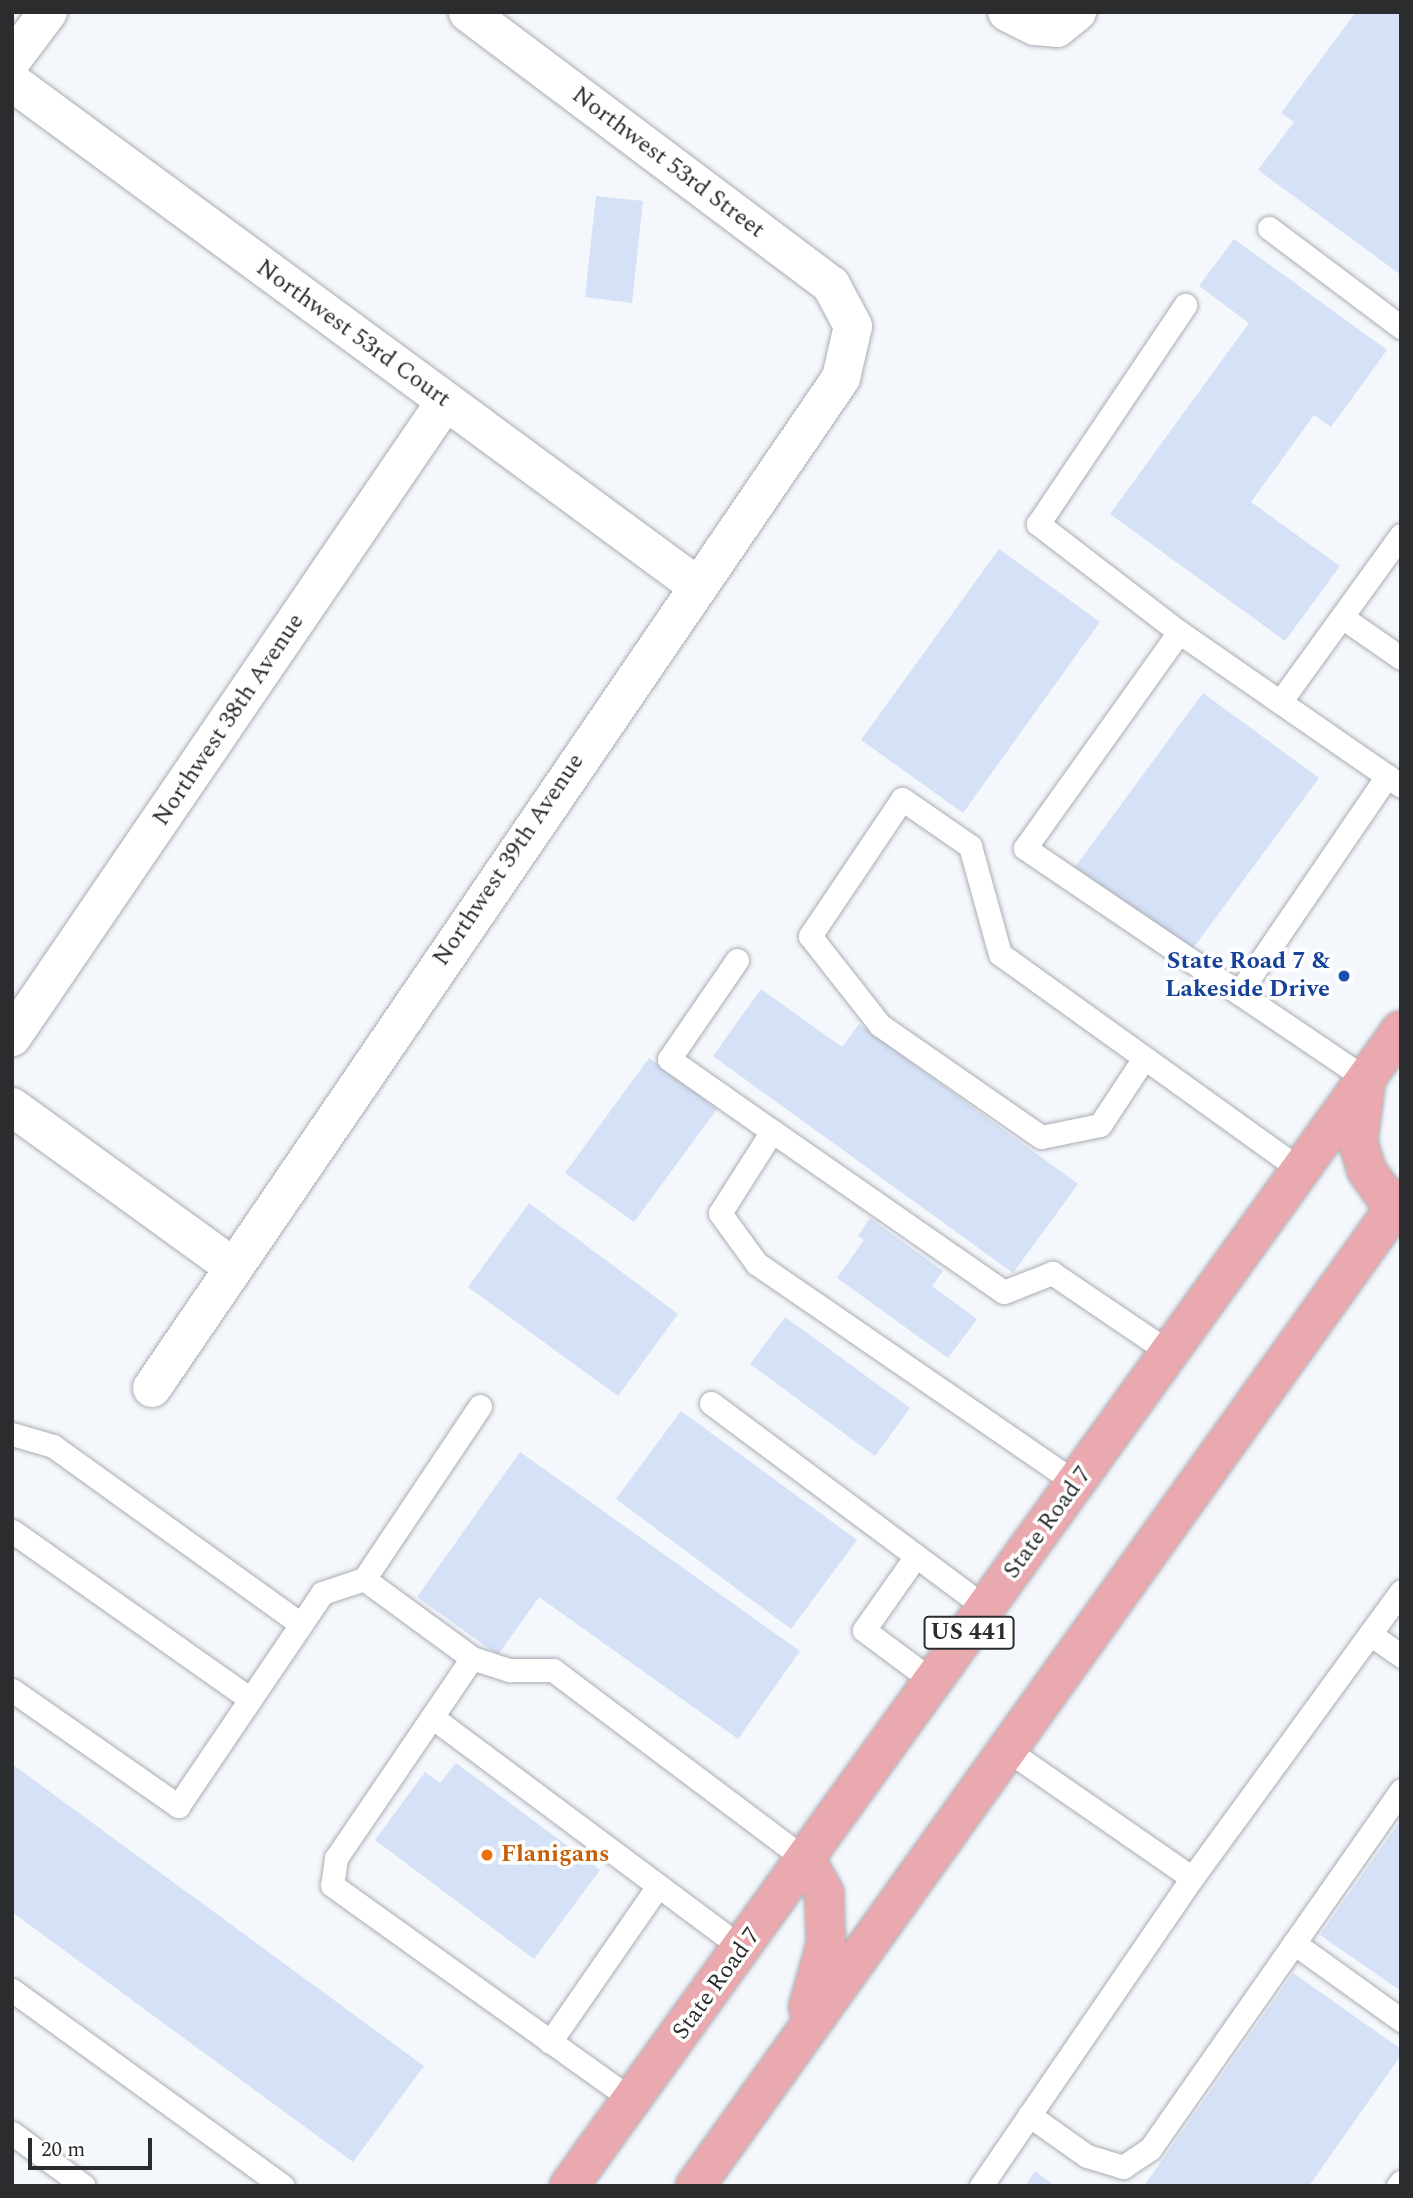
<!DOCTYPE html>
<html>
<head>
<meta charset="utf-8">
<style>
  body { margin:0 }
  #map { position:relative; width:1413px; height:2198px; overflow:hidden; background:#f4f7fc; font-family:Spectral,serif }
  div>[style] { position:absolute }
  .building>* { inset:0; background:#d5e1f6 }
  .roads { filter:drop-shadow(0 0 2px #aaadb2) drop-shadow(0 0 2px #aaadb2) }
  .lane>* { height:23px; margin:-11.5px; padding:0 11.5px; transform-origin:11.5px; border-radius:11.5px; background:#fff }
  .street>* { height:38px; margin:-19px; padding:0 19px; transform-origin:19px; border-radius:19px; background:#fff }
  .primary>* { height:38px; margin:-19px; padding:0 19px; transform-origin:19px; border-radius:19px; background:#eaa9ae }
  .dots>* { width:19px; height:19px; translate:-50% -50%; box-sizing:border-box; border:4px solid #fff; border-radius:50% }
  span { translate:-50% -50%; white-space:nowrap; text-align:center; line-height:1.15; -webkit-text-stroke:7px #fff; paint-order:stroke }
  .shield-label span { padding:2px 5px; background:#fff; border:2px solid; border-radius:5px; -webkit-text-stroke-width:0 }
  .shield-label { font-size:23px; color:#2b2c2e; font-weight:700 }
  .street-label { font-size:24px; color:#2b2c2e }
  .transit-label { font-size:24px; color:#164399; font-weight:700 }
  .right { translate:-100% -50%; text-align:right }
  .food-label { font-size:24px; color:#c56008; font-weight:700 }
  .left { translate:0 -50%; text-align:left }
  .frame { position:absolute; inset:0; border:14px solid #2b2c2e; pointer-events:none }
  .scale { position:absolute; left:28px; top:2138px; width:124px; height:32px; box-sizing:border-box; border:4px solid #2b2c2e; border-top:0; padding-left:9px; font-size:21px; line-height:24px; white-space:nowrap; color:#2b2c2e; -webkit-text-stroke:5px #fff; paint-order:stroke }
</style>
</head>
<body>
<div id="map">
  <div class="building">
    <div style="clip-path:polygon(1356px 12px,1401px 12px,1401px 275px,1258px 170px,1294px 122px,1281px 113px)"></div>
    <div style="clip-path:polygon(596px 196px,643px 201px,632px 303px,585px 297px)"></div>
    <div style="clip-path:polygon(1234px 239px,1387px 350px,1331px 427px,1314px 415px,1251px 502px,1340px 566px,1285px 641px,1110px 514px,1249px 323px,1199px 286px)"></div>
    <div style="clip-path:polygon(999px 549px,1100px 622px,963px 813px,861px 740px)"></div>
    <div style="clip-path:polygon(1203px 693px,1319px 778px,1188px 955px,1073px 870px)"></div>
    <div style="clip-path:polygon(761px 989px,842px 1047px,859px 1024px,1078px 1184px,1013px 1273px,713px 1056px)"></div>
    <div style="clip-path:polygon(649px 1058px,717px 1109px,634px 1222px,565px 1173px)"></div>
    <div style="clip-path:polygon(529px 1203px,678px 1314px,618px 1396px,468px 1287px)"></div>
    <div style="clip-path:polygon(870px 1218px,943px 1271px,932px 1286px,977px 1319px,948px 1358px,837px 1278px,864px 1240px,858px 1236px)"></div>
    <div style="clip-path:polygon(785px 1317px,910px 1408px,875px 1456px,750px 1364px)"></div>
    <div style="clip-path:polygon(681px 1411px,857px 1540px,791px 1629px,616px 1499px)"></div>
    <div style="clip-path:polygon(520px 1452px,800px 1651px,738px 1739px,539px 1597px,498px 1655px,417px 1597px)"></div>
    <div style="clip-path:polygon(456px 1763px,600px 1870px,534px 1959px,375px 1840px,425px 1772px,440px 1783px)"></div>
    <div style="clip-path:polygon(12px 1764px,424px 2066px,353px 2162px,12px 1912px)"></div>
    <div style="clip-path:polygon(1401px 1820px,1401px 1991px,1320px 1935px)"></div>
    <div style="clip-path:polygon(1293px 1973px,1401px 2049px,1401px 2055px,1309px 2186px,1144px 2186px)"></div>
    <div style="clip-path:polygon(1035px 2171px,1055px 2186px,1025px 2186px)"></div>
  </div>
  <div class="roads">
    <div class="lane">
      <div style="left:1269px;top:228px;width:165px;rotate:36.9deg"></div>
      <div style="left:1342px;top:617px;width:72px;rotate:34.8deg"></div>
      <div style="left:1179px;top:632px;width:178px;rotate:-142.5deg"></div>
      <div style="left:1038px;top:524px;width:264px;rotate:-56.1deg"></div>
      <div style="left:1280px;top:702px;width:206px;rotate:-54.1deg"></div>
      <div style="left:737px;top:960px;width:120px;rotate:124.5deg"></div>
      <div style="left:669px;top:1059px;width:126px;rotate:35deg"></div>
      <div style="left:1239px;top:993px;width:263px;rotate:-55.7deg"></div>
      <div style="left:1144px;top:1058px;width:80px;rotate:123.3deg"></div>
      <div style="left:1100px;top:1125px;width:60px;rotate:168.5deg"></div>
      <div style="left:1041px;top:1137px;width:196px;rotate:-145.2deg"></div>
      <div style="left:880px;top:1025px;width:113px;rotate:-128.2deg"></div>
      <div style="left:810px;top:936px;width:165px;rotate:-56.1deg"></div>
      <div style="left:902px;top:799px;width:83px;rotate:34.7deg"></div>
      <div style="left:970px;top:846px;width:112px;rotate:74.5deg"></div>
      <div style="left:1000px;top:954px;width:370px;rotate:35.7deg"></div>
      <div style="left:1366px;top:1079px;width:412px;rotate:-145.9deg"></div>
      <div style="left:1025px;top:848px;width:265px;rotate:-54.5deg"></div>
      <div style="left:1179px;top:632px;width:270px;rotate:34.7deg"></div>
      <div style="left:711px;top:1403px;width:343px;rotate:36.7deg"></div>
      <div style="left:480px;top:1406px;width:208px;rotate:123.8deg"></div>
      <div style="left:364px;top:1579px;width:134px;rotate:36.2deg"></div>
      <div style="left:472px;top:1658px;width:40px;rotate:18deg"></div>
      <div style="left:510px;top:1670px;width:43px"></div>
      <div style="left:553px;top:1670px;width:316px;rotate:36.9deg"></div>
      <div style="left:12px;top:1434px;width:43px;rotate:16.3deg"></div>
      <div style="left:53px;top:1446px;width:305px;rotate:35.7deg"></div>
      <div style="left:1076px;top:1483px;width:387px;rotate:-145.5deg"></div>
      <div style="left:757px;top:1264px;width:63px;rotate:-126deg"></div>
      <div style="left:720px;top:1213px;width:97px;rotate:-57.6deg"></div>
      <div style="left:772px;top:1131px;width:282px;rotate:34.8deg"></div>
      <div style="left:1004px;top:1292px;width:52px;rotate:-21.6deg"></div>
      <div style="left:1052px;top:1273px;width:143px;rotate:34.1deg"></div>
      <div style="left:12px;top:1531px;width:291px;rotate:35.2deg"></div>
      <div style="left:916px;top:1556px;width:90px;rotate:125.1deg"></div>
      <div style="left:864px;top:1630px;width:87px;rotate:36.6deg"></div>
      <div style="left:1370px;top:1634px;width:38px;rotate:35deg"></div>
      <div style="left:472px;top:1658px;width:242px;rotate:124.2deg"></div>
      <div style="left:336px;top:1858px;width:27px;rotate:98deg"></div>
      <div style="left:332px;top:1885px;width:369px;rotate:35.6deg"></div>
      <div style="left:12px;top:1690px;width:203px;rotate:34.9deg"></div>
      <div style="left:178px;top:1806px;width:257px;rotate:-55.9deg"></div>
      <div style="left:322px;top:1593px;width:44px;rotate:-18.4deg"></div>
      <div style="left:432px;top:1717px;width:387px;rotate:36.7deg"></div>
      <div style="left:1006px;top:1749px;width:226px;rotate:34.7deg"></div>
      <div style="left:1294px;top:1943px;width:132px;rotate:35.7deg"></div>
      <div style="left:12px;top:1990px;width:334px;rotate:35.9deg"></div>
      <div style="left:550px;top:2042px;width:190px;rotate:-55.3deg"></div>
      <div style="left:1029px;top:2115px;width:71px;rotate:35.3deg"></div>
      <div style="left:1087px;top:2156px;width:38px;rotate:17deg"></div>
      <div style="left:1123px;top:2167px;width:32px;rotate:-34deg"></div>
      <div style="left:1150px;top:2149px;width:438px;rotate:-55deg"></div>
      <div style="left:12px;top:2133px;width:89px;rotate:36.4deg"></div>
      <div style="left:981px;top:2186px;width:373px;rotate:-55.6deg"></div>
      <div style="left:1192px;top:1878px;width:355px;rotate:-53.9deg"></div>
      <div style="left:1398px;top:2186px;width:5px;rotate:-53deg"></div>
    </div>
    <div class="street">
      <div style="left:1007px;top:12px;width:31px;rotate:27deg"></div>
      <div style="left:1035px;top:26px;width:22px;rotate:5deg"></div>
      <div style="left:1057px;top:28px;width:26px;rotate:-39deg"></div>
      <div style="left:12px;top:60px;width:60px;rotate:-53.1deg"></div>
      <div style="left:12px;top:82px;width:849px;rotate:36.33deg"></div>
      <div style="left:12px;top:1037px;width:769px;rotate:-55.71deg"></div>
      <div style="left:12px;top:1107px;width:273px;rotate:35.9deg"></div>
      <div style="left:152px;top:1388px;width:1223px;rotate:-55.7deg"></div>
      <div style="left:841px;top:378px;width:53px;rotate:-77deg"></div>
      <div style="left:853px;top:326px;width:47px;rotate:-118.2deg"></div>
      <div style="left:831px;top:285px;width:454px;rotate:-143.1deg"></div>
    </div>
    <div class="primary">
      <div style="left:1366px;top:1081px;width:62px;rotate:97.5deg"></div>
      <div style="left:1358px;top:1142px;width:30px;rotate:73deg"></div>
      <div style="left:1367px;top:1171px;width:47px;rotate:54.6deg"></div>
      <div style="left:806px;top:1860px;width:38px;rotate:61deg"></div>
      <div style="left:824px;top:1893px;width:51px;rotate:87.8deg"></div>
      <div style="left:826px;top:1944px;width:66px;rotate:105.7deg"></div>
      <div style="left:569px;top:2186px;width:1424px;rotate:-54.26deg"></div>
      <div style="left:695px;top:2186px;width:1214px;rotate:-54.42deg"></div>
    </div>
  </div>
  <div class="dots">
    <div style="left:1344px;top:976px;background:#1a4fb4"></div>
    <div style="left:487px;top:1855px;background:#e8710a"></div>
  </div>
  <div class="shield-label">
    <span style="left:969px;top:1633px">US 441</span>
  </div>
  <div class="street-label">
    <span style="left:668px;top:163px;rotate:37deg">Northwest 53rd Street</span>
    <span style="left:353px;top:334px;rotate:36deg">Northwest 53rd Court</span>
    <span style="left:229px;top:720px;rotate:-56deg">Northwest 38th Avenue</span>
    <span style="left:509px;top:860px;rotate:-56deg">Northwest 39th Avenue</span>
    <span style="left:1048px;top:1523px;rotate:-54deg">State Road 7</span>
    <span style="left:717px;top:1984px;rotate:-54deg">State Road 7</span>
  </div>
  <div class="transit-label">
    <span class="right" style="left:1330px;top:976px">State Road 7 &amp;<br>Lakeside Drive</span>
  </div>
  <div class="food-label">
    <span class="left" style="left:501px;top:1855px">Flanigans</span>
  </div>
  <div class="frame"></div>
  <div class="scale">20 m</div>
</div>
</body>
</html>
